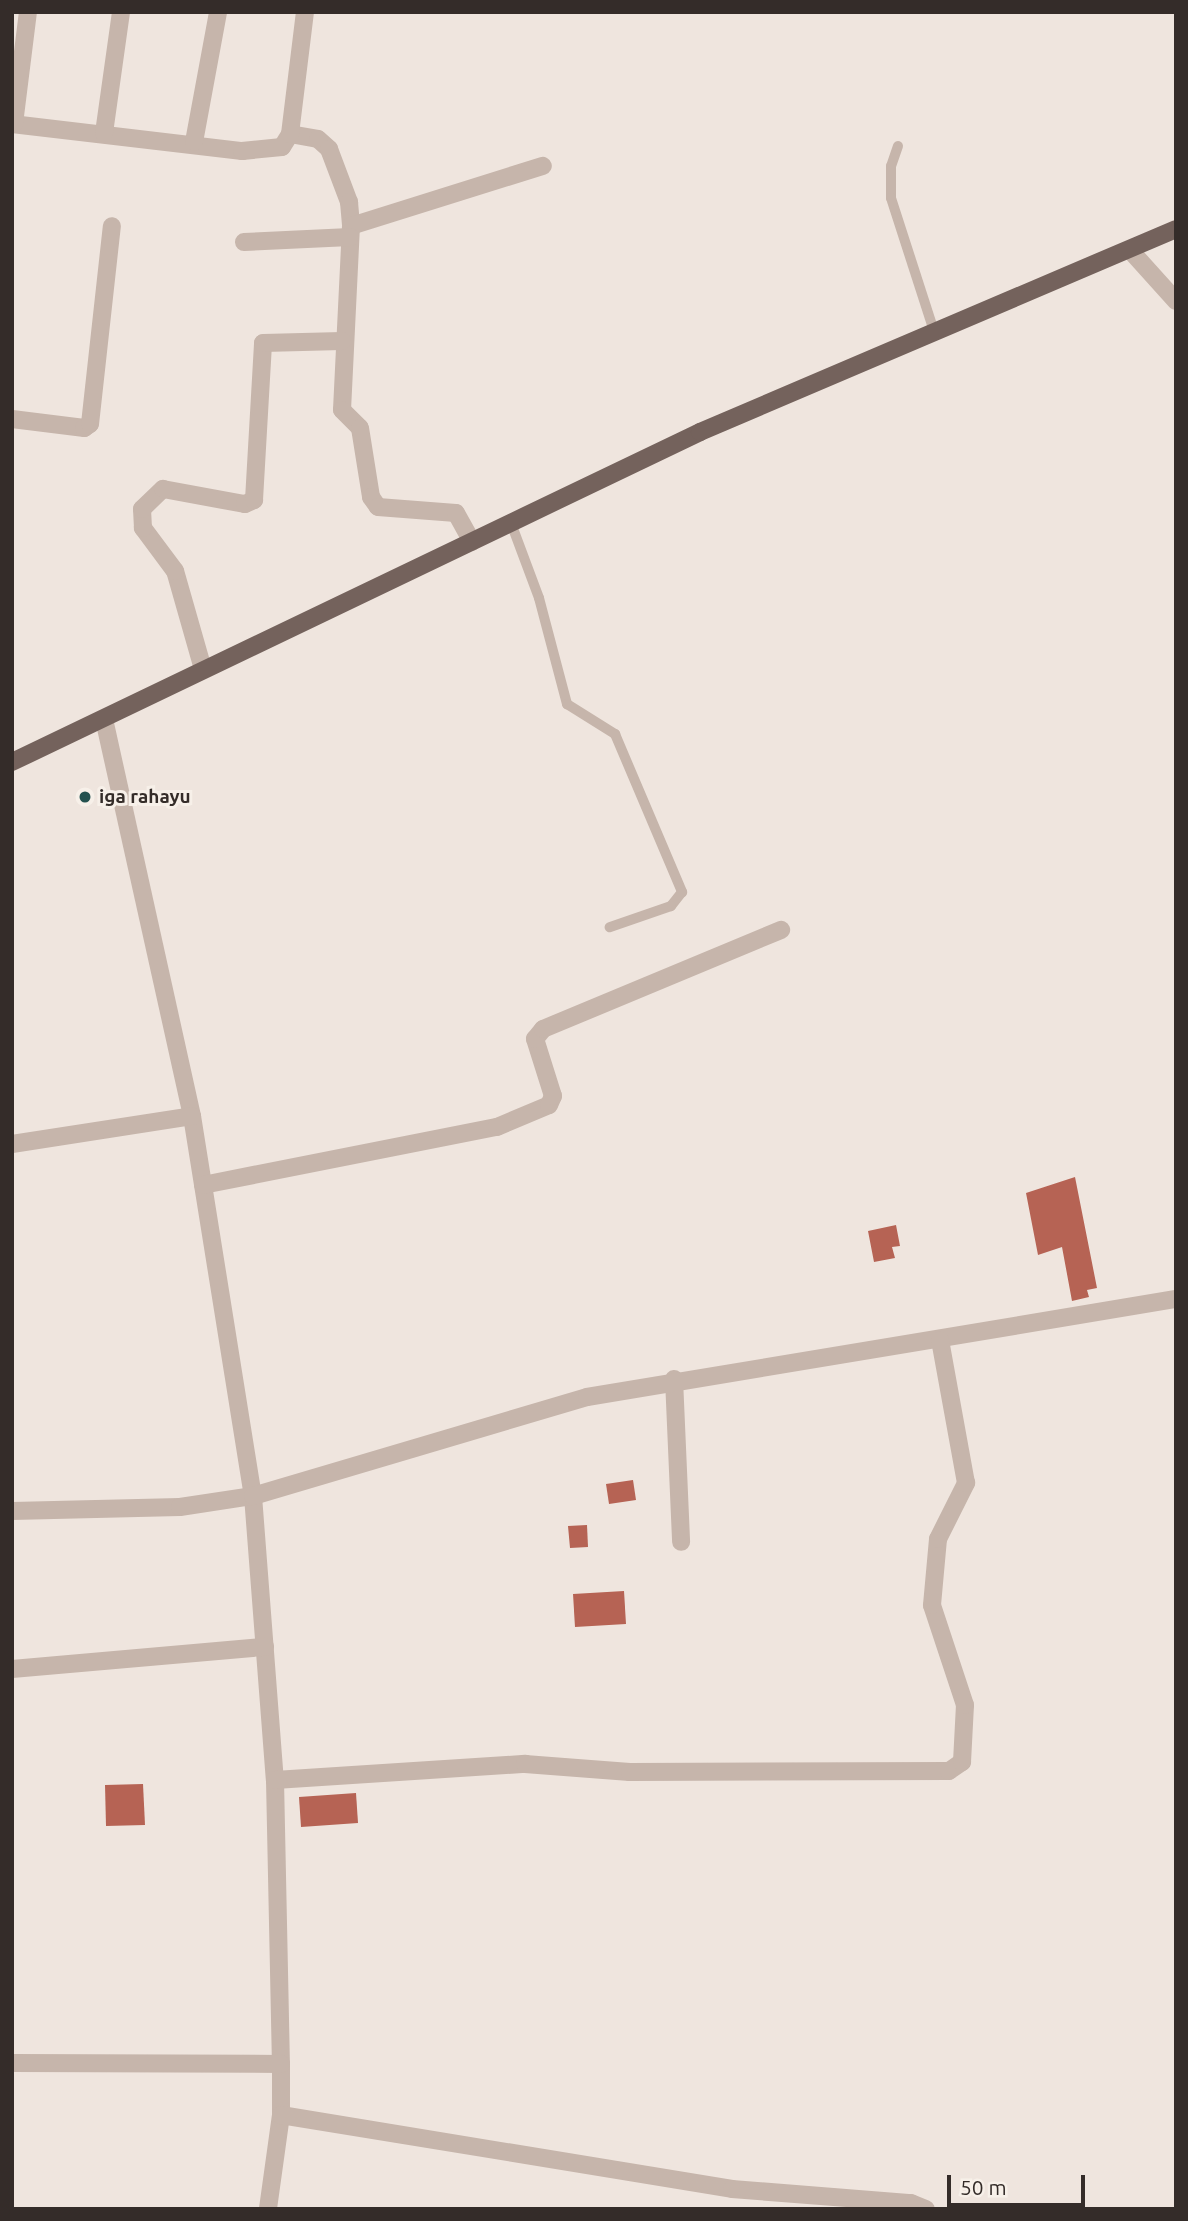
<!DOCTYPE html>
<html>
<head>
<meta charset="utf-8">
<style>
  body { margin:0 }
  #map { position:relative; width:1188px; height:2221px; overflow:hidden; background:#efe5de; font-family:Ubuntu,sans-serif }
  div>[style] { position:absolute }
  .building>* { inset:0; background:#b66354 }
  .lane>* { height:10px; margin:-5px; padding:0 5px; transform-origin:5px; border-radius:5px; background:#c6b5ab }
  .street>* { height:18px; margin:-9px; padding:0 9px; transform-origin:9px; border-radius:9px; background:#c6b5ab }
  .primary>* { height:18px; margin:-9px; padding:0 9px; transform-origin:9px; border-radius:9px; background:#74625c }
  .dots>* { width:19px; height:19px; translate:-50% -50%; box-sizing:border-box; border:4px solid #f7f0e9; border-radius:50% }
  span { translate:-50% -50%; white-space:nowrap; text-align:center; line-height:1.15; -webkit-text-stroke:6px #f7f0e9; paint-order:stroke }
  .poi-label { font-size:19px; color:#342c29; font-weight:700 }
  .left { translate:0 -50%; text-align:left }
  .frame { position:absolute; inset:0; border:14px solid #342c29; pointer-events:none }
  .scale { position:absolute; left:947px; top:2175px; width:138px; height:32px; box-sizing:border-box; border:4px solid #342c29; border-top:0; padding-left:9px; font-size:21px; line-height:24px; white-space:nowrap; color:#342c29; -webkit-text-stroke:5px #f7f0e9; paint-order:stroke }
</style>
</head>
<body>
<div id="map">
  <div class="building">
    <div style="clip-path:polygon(1075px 1177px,1097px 1288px,1087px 1290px,1089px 1297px,1072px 1301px,1062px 1247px,1038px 1255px,1026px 1193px)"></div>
    <div style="clip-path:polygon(896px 1225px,900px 1246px,892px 1247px,895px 1258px,874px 1262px,868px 1231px)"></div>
    <div style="clip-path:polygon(633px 1480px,636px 1500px,609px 1504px,606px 1484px)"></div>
    <div style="clip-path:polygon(587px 1525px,588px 1547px,570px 1548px,568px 1526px)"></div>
    <div style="clip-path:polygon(624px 1591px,626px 1624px,575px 1627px,573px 1594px)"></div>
    <div style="clip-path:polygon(143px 1784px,145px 1825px,106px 1826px,105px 1785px)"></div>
    <div style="clip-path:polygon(356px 1793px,358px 1823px,301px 1827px,299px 1797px)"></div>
  </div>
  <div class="lane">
    <div style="left:898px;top:146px;width:21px;rotate:109deg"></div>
    <div style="left:891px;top:166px;width:32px;rotate:90deg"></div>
    <div style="left:891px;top:198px;width:140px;rotate:72.1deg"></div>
    <div style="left:511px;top:523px;width:80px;rotate:69.5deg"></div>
    <div style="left:539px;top:598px;width:110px;rotate:75.2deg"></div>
    <div style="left:567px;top:704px;width:57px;rotate:32deg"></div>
    <div style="left:615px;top:734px;width:172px;rotate:67deg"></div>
    <div style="left:682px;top:892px;width:18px;rotate:128deg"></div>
    <div style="left:671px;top:906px;width:65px;rotate:161deg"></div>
  </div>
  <div class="street">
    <div style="left:12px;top:124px;width:232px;rotate:6.7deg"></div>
    <div style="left:242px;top:151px;width:40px;rotate:-5.7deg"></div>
    <div style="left:282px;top:147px;width:15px;rotate:-58deg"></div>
    <div style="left:290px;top:134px;width:28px;rotate:10deg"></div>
    <div style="left:318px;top:139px;width:15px;rotate:42deg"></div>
    <div style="left:329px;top:149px;width:57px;rotate:69.3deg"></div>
    <div style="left:349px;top:202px;width:24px;rotate:85deg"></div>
    <div style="left:351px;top:226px;width:184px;rotate:92.8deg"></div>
    <div style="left:342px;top:410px;width:25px;rotate:45deg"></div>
    <div style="left:360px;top:428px;width:70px;rotate:80.9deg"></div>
    <div style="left:371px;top:497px;width:12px;rotate:55deg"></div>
    <div style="left:378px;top:507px;width:78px;rotate:4.4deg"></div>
    <div style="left:456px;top:513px;width:33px;rotate:61deg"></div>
    <div style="left:14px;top:124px;width:113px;rotate:-82.9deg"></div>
    <div style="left:104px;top:133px;width:122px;rotate:-82deg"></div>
    <div style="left:290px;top:134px;width:123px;rotate:-83deg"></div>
    <div style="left:194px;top:142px;width:132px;rotate:-79.5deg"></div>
    <div style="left:351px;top:226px;width:201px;rotate:-17.4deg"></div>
    <div style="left:244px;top:242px;width:106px;rotate:-2.7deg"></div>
    <div style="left:1130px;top:250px;width:69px;rotate:48deg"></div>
    <div style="left:12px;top:419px;width:73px;rotate:7.1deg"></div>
    <div style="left:84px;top:428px;width:7px;rotate:-34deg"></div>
    <div style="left:90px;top:424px;width:199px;rotate:-83.7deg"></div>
    <div style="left:203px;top:669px;width:102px;rotate:-105.9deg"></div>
    <div style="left:175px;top:571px;width:54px;rotate:-126.7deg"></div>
    <div style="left:143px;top:528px;width:19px;rotate:-93deg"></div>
    <div style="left:142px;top:509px;width:29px;rotate:-44deg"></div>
    <div style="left:163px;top:489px;width:83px;rotate:10.4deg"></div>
    <div style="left:245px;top:504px;width:10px;rotate:-24deg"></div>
    <div style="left:254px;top:500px;width:157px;rotate:-86.7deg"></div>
    <div style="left:263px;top:343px;width:79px;rotate:-1.5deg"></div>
    <div style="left:104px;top:719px;width:407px;rotate:77.5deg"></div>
    <div style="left:192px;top:1116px;width:385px;rotate:80.9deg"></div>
    <div style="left:253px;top:1496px;width:285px;rotate:85.6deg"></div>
    <div style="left:275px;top:1780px;width:284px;rotate:88.8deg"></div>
    <div style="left:281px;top:2064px;width:51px;rotate:90deg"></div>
    <div style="left:281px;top:2115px;width:95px;rotate:97.9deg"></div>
    <div style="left:12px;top:1144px;width:182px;rotate:-8.8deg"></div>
    <div style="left:203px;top:1185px;width:300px;rotate:-11.2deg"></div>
    <div style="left:497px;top:1127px;width:56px;rotate:-22.9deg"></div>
    <div style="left:549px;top:1105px;width:10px;rotate:-66deg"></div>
    <div style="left:553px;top:1096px;width:60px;rotate:-107.5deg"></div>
    <div style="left:535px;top:1039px;width:13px;rotate:-51deg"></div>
    <div style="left:543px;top:1029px;width:258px;rotate:-22.6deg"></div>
    <div style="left:674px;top:1379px;width:163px;rotate:87.5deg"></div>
    <div style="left:12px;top:1511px;width:168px;rotate:-1.4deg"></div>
    <div style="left:180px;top:1507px;width:74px;rotate:-8.6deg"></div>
    <div style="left:253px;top:1496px;width:348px;rotate:-16.5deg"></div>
    <div style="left:587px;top:1397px;width:597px;rotate:-9.45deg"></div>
    <div style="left:12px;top:1669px;width:254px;rotate:-5deg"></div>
    <div style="left:275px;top:1780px;width:251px;rotate:-3.7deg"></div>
    <div style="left:525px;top:1764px;width:105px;rotate:4.4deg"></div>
    <div style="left:630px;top:1772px;width:319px;rotate:-0.2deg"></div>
    <div style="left:949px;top:1771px;width:16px;rotate:-35deg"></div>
    <div style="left:962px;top:1762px;width:57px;rotate:-87deg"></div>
    <div style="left:965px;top:1705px;width:105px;rotate:-108.3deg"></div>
    <div style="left:932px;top:1605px;width:66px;rotate:-84.8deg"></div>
    <div style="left:938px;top:1539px;width:63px;rotate:-63.4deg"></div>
    <div style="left:966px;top:1483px;width:145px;rotate:-100.3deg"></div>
    <div style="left:12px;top:2063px;width:269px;rotate:0.2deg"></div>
    <div style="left:281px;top:2115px;width:457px;rotate:9.3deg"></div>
    <div style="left:732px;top:2189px;width:180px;rotate:4.5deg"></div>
    <div style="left:911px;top:2203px;width:16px;rotate:22deg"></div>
  </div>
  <div class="primary">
    <div style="left:12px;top:762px;width:763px;rotate:-25.62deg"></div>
    <div style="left:700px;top:432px;width:517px;rotate:-23.1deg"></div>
  </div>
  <div class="dots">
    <div style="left:85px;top:797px;background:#24514f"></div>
  </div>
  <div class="poi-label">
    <span class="left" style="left:99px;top:797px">iga rahayu</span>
  </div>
  <div class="frame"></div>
  <div class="scale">50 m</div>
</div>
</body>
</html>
